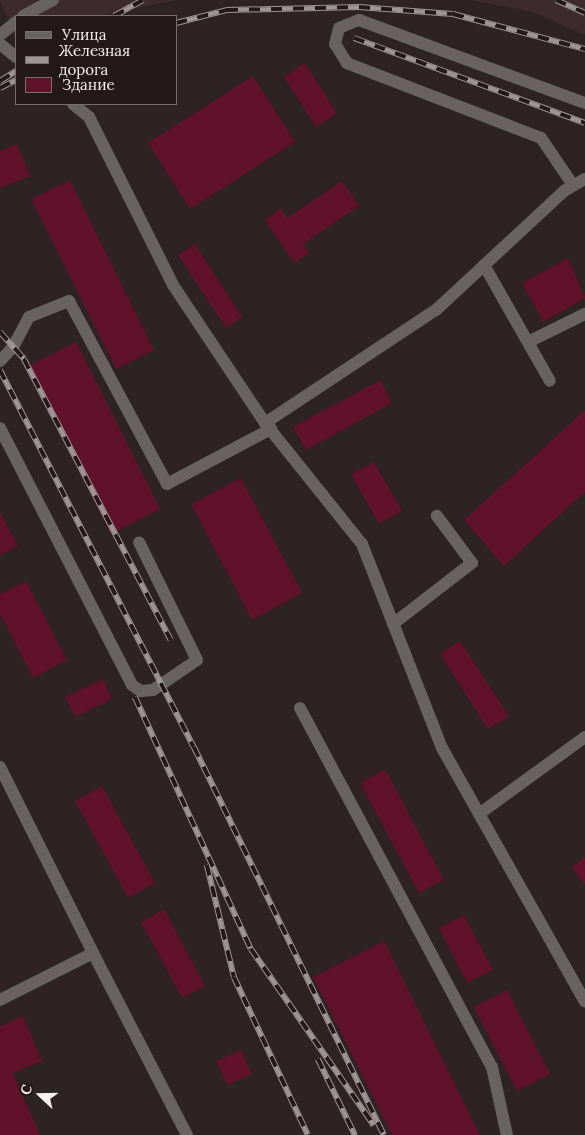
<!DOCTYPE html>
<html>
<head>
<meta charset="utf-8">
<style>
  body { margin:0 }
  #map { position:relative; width:585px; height:1135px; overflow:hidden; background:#2d2224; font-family:Lora,serif }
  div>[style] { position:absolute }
  .built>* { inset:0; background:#3c2a2d }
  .building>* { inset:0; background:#60112b }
  .minor>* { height:12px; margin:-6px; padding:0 6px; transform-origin:6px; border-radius:6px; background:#686263 }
  .rail>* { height:5.5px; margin-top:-2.75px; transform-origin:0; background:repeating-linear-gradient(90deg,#23181a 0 11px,#9e9596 0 22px); box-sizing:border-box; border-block:1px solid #9e9596 }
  span { translate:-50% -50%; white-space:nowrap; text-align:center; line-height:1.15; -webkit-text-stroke:4px #23181a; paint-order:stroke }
  .legend { position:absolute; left:15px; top:15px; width:162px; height:90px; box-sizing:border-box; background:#23181a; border:1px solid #786e70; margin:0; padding:6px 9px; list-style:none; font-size:15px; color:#f7eff0 }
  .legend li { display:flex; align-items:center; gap:10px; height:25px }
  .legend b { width:25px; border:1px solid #786e70 }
  .north { position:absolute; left:15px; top:1070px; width:50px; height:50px; -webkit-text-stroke:4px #23181a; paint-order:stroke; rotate:291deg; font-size:14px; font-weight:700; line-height:20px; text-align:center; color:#f7eff0 }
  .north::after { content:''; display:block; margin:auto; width:18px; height:22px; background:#f7eff0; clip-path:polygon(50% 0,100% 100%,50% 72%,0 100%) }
</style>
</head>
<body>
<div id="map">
  <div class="built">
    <div style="clip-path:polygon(0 0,177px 0,98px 16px,16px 16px,16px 40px)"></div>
    <div style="clip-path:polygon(471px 0,585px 0,585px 35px,532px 12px)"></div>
  </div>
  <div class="building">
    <div style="clip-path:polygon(305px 63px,337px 113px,316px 127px,284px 77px)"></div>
    <div style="clip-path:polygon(253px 76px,295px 142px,190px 209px,148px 143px)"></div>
    <div style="clip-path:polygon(17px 144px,30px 176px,0 188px,0 151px)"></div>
    <div style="clip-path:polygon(70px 180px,154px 350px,116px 369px,31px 199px)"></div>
    <div style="clip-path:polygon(342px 181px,359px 206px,303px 244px,309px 253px,294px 263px,265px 220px,281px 208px,287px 218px)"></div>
    <div style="clip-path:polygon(195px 244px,242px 317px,226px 328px,178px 255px)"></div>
    <div style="clip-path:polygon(568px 258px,585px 298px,543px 322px,522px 283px)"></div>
    <div style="clip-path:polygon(76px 342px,160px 509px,111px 534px,27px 367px)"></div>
    <div style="clip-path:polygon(380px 380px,392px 403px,306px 450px,293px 427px)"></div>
    <div style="clip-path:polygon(585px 410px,585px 492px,504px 566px,464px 520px)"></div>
    <div style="clip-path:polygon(374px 462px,402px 511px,379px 524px,351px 474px)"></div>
    <div style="clip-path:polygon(241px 478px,302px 593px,252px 620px,191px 504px)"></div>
    <div style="clip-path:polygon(0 512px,18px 546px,0 555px)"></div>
    <div style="clip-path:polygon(26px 581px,67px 660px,33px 678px,0 614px,0 594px)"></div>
    <div style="clip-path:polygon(460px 641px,509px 716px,488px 729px,440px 654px)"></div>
    <div style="clip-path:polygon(103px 679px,112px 699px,75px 717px,65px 697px)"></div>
    <div style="clip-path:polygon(385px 769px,444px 880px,419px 893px,360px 783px)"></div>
    <div style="clip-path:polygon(102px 786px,155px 883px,128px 898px,75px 801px)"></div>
    <div style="clip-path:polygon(585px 857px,585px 885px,572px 867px)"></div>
    <div style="clip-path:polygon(164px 909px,205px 986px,182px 998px,141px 922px)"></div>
    <div style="clip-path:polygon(464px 915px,493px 970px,467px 983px,439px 928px)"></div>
    <div style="clip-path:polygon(384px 941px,480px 1135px,392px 1135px,313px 977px)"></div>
    <div style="clip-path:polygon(507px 990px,550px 1074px,517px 1091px,474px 1007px)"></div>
    <div style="clip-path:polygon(23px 1016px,42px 1061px,13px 1073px,40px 1135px,0 1135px,0 1026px)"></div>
    <div style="clip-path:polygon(241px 1050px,252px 1074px,227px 1085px,216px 1061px)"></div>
  </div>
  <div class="minor">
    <div style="left:23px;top:16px;width:34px;rotate:-28deg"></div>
    <div style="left:0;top:35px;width:21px;rotate:-39deg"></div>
    <div style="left:0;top:44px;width:21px;rotate:39deg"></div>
    <div style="left:73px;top:104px;width:21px;rotate:39deg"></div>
    <div style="left:89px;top:117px;width:188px;rotate:63.4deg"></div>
    <div style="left:173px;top:285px;width:166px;rotate:56.3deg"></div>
    <div style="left:265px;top:423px;width:155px;rotate:51.3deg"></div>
    <div style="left:362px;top:544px;width:219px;rotate:68.6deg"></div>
    <div style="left:442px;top:748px;width:291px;rotate:60.6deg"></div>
    <div style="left:573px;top:185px;width:57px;rotate:-124.2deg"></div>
    <div style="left:541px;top:138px;width:208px;rotate:-158.9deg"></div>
    <div style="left:347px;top:63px;width:22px;rotate:-122deg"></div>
    <div style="left:335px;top:44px;width:16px;rotate:-76deg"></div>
    <div style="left:339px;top:28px;width:22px;rotate:-22deg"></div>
    <div style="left:359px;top:20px;width:241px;rotate:20.2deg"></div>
    <div style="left:484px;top:265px;width:133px;rotate:60.4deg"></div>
    <div style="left:528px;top:342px;width:64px;rotate:-26.2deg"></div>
    <div style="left:0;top:361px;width:19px;rotate:-47deg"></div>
    <div style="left:13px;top:347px;width:34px;rotate:-62deg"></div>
    <div style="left:29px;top:317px;width:43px;rotate:-21.8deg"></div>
    <div style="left:69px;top:301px;width:208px;rotate:61.8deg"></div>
    <div style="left:167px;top:484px;width:118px;rotate:-27.9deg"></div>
    <div style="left:265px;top:423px;width:205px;rotate:-33.5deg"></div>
    <div style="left:436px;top:310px;width:175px;rotate:-42.9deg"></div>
    <div style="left:564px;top:191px;width:24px;rotate:-30deg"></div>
    <div style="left:0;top:428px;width:289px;rotate:62.8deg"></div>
    <div style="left:132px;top:685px;width:11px;rotate:34deg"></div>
    <div style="left:141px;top:691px;width:12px;rotate:-5deg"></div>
    <div style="left:153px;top:690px;width:53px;rotate:-34.3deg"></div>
    <div style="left:197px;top:660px;width:131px;rotate:-116.2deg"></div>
    <div style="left:393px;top:624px;width:100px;rotate:-37.7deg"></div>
    <div style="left:472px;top:563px;width:59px;rotate:-126.7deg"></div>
    <div style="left:300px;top:708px;width:407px;rotate:61.9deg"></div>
    <div style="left:492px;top:1067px;width:70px;rotate:77.6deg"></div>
    <div style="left:0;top:767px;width:208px;rotate:63.4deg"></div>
    <div style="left:479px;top:814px;width:131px;rotate:-36deg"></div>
    <div style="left:0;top:1000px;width:104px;rotate:-26.8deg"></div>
    <div style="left:93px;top:953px;width:205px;rotate:62.7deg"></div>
  </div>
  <div class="rail">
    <div style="left:556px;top:0;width:32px;rotate:24deg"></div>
    <div style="left:114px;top:16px;width:33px;rotate:-29deg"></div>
    <div style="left:176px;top:23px;width:53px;rotate:-14.3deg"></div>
    <div style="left:227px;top:10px;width:132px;rotate:-1.3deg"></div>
    <div style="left:359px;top:7px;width:94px;rotate:4.3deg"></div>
    <div style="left:453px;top:14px;width:137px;rotate:14.9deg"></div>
    <div style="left:354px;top:38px;width:246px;rotate:20.2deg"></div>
    <div style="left:0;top:81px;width:19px;rotate:-32deg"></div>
    <div style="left:0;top:88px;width:18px;rotate:-27deg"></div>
    <div style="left:0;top:332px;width:36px;rotate:48deg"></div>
    <div style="left:24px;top:359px;width:317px;rotate:62.4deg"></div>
    <div style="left:0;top:370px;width:424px;rotate:62.8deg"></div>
    <div style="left:194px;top:747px;width:432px;rotate:63.9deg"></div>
    <div style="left:135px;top:697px;width:277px;rotate:65.3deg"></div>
    <div style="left:251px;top:949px;width:215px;rotate:55.1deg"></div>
    <div style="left:207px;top:865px;width:115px;rotate:76.4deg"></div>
    <div style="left:234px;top:977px;width:174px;rotate:64.9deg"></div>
    <div style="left:318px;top:1059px;width:85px;rotate:64deg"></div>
  </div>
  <ul class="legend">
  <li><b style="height:6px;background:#686263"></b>Улица</li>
  <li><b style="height:6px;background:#9e9596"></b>Железная дорога</li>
  <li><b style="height:14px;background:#60112b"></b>Здание</li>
  </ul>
  <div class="north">С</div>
</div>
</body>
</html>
